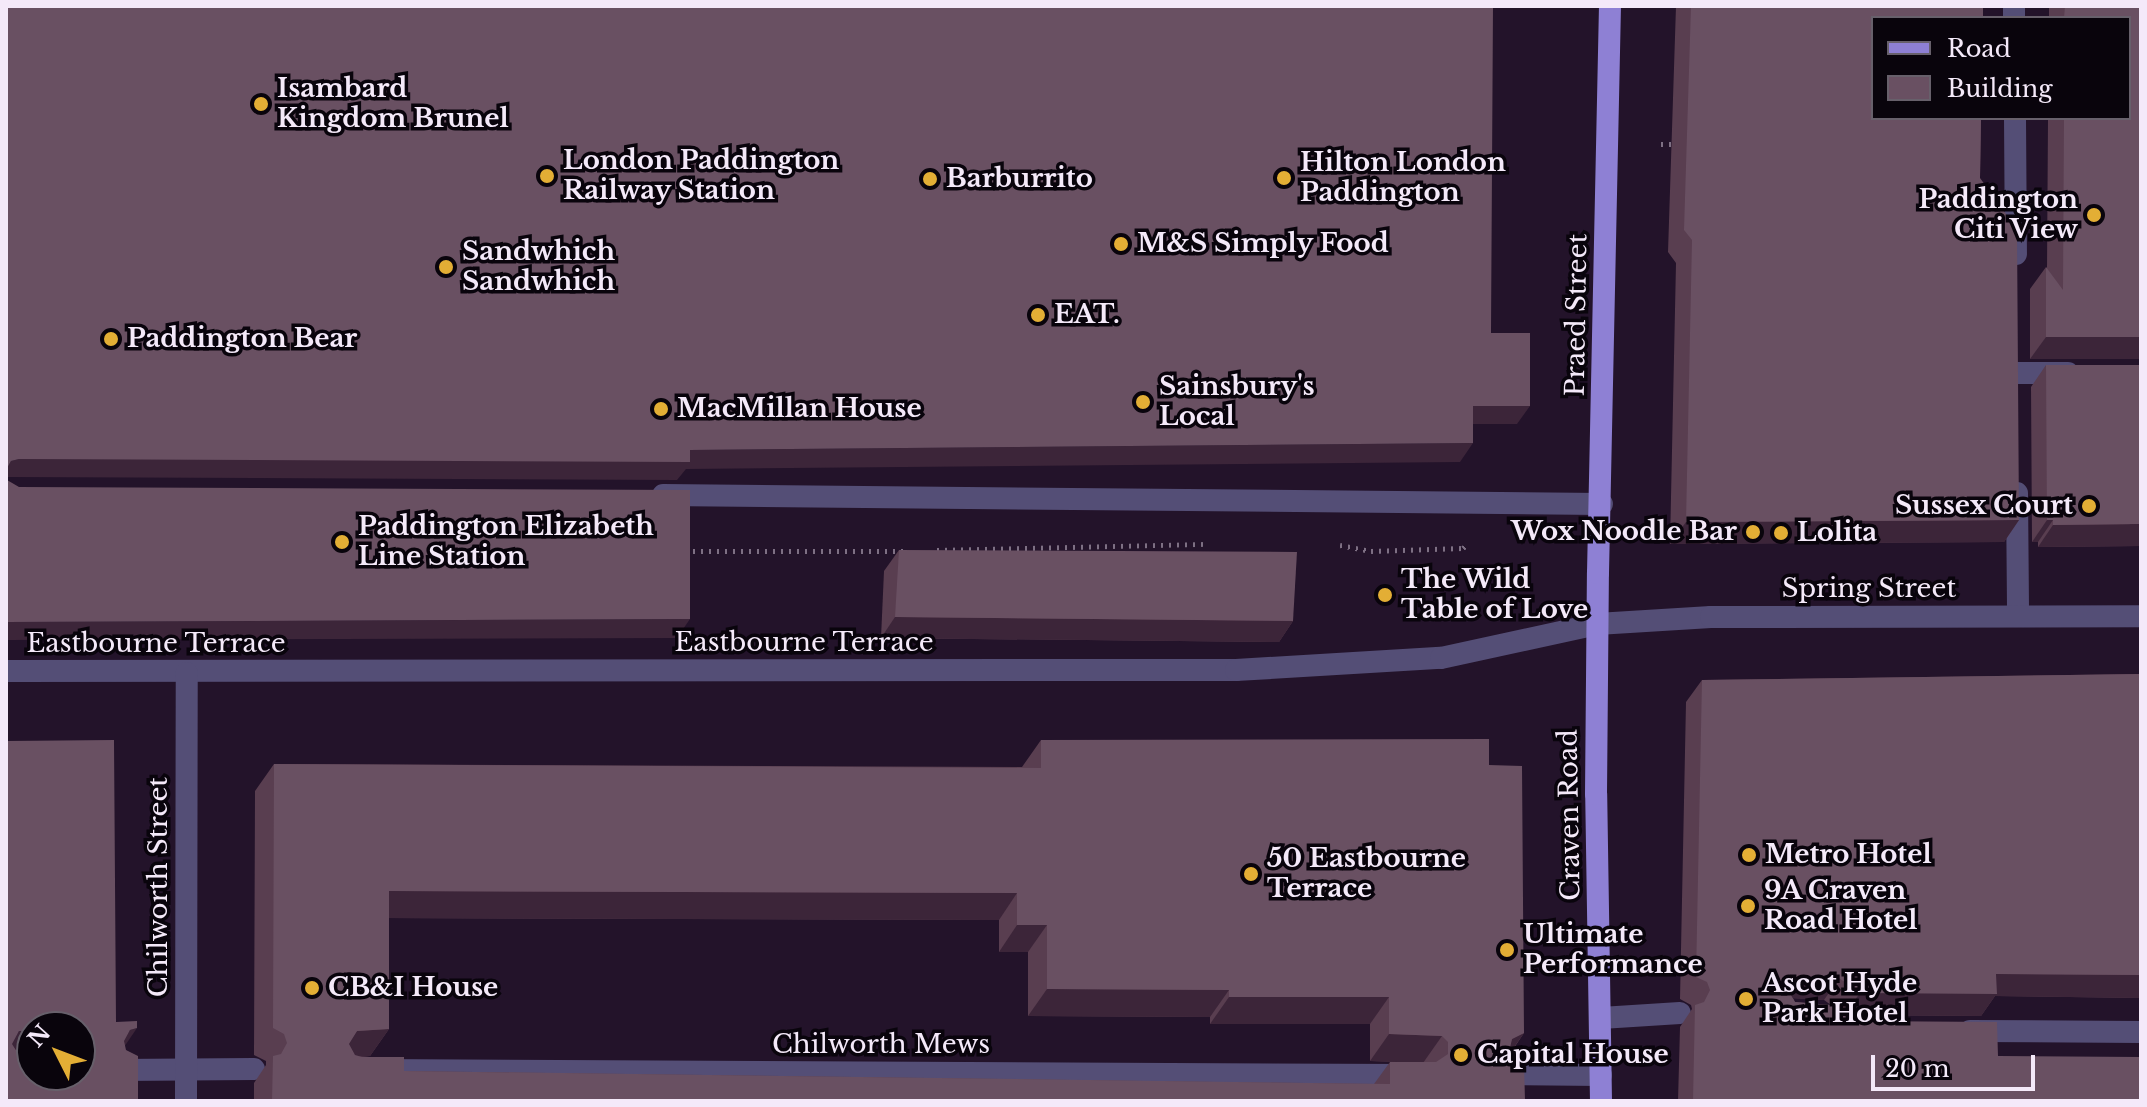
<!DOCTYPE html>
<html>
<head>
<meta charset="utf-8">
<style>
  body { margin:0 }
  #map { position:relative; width:2147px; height:1107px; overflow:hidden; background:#23132a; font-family:"Libre Baskerville",serif }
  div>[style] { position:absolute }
  .path>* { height:5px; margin-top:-2.5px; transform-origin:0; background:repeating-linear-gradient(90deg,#7e7084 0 2px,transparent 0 8px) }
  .pedestrian>* { height:22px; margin:-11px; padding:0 11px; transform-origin:11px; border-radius:11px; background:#544e76 }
  .minor>* { height:22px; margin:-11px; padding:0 11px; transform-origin:11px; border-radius:11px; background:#544e76 }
  .tertiary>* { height:22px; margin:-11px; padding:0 11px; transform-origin:11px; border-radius:11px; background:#544e76 }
  .primary>* { height:22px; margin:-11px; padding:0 11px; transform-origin:11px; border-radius:11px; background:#8e80d4 }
  .wall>* { inset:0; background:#593e50 }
  .shaded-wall>* { inset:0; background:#3c2539 }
  .building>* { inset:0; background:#695062 }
  .dots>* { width:22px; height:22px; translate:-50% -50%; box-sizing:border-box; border:4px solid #09040c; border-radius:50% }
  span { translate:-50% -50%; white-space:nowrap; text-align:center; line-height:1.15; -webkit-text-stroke:7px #09040c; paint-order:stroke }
  .poi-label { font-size:26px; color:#f4e9f9; font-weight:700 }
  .left { translate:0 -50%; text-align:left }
  .right { translate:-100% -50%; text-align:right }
  .street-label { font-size:26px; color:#f4e9f9 }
  .frame { position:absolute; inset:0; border:8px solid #f4e9f9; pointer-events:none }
  .legend { position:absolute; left:1871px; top:16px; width:260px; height:104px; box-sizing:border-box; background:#09040c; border:2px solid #67606b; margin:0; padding:10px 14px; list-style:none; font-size:24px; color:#f4e9f9 }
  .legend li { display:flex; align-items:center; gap:16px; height:40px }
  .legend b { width:40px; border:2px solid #67606b }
  .north { position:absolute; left:16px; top:1011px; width:80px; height:80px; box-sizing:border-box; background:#09040c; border:2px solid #67606b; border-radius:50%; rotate:312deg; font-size:22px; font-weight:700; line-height:32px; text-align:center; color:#f4e9f9 }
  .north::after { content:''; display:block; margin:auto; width:28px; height:36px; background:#e3ae35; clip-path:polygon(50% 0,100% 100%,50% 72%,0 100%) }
  .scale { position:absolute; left:1871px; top:1055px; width:164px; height:36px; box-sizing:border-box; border:4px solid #f4e9f9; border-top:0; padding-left:10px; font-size:24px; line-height:28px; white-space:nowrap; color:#f4e9f9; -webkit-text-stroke:6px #09040c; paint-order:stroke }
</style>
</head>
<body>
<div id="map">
  <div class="path">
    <div style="left:1661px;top:144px;width:10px"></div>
    <div style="left:1340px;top:545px;width:32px;rotate:11deg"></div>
    <div style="left:1371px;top:551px;width:92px;rotate:-1.9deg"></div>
    <div style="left:1463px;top:548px;width:6px;rotate:-39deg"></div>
    <div style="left:937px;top:550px;width:270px;rotate:-1.3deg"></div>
    <div style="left:685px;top:551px;width:218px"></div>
  </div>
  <div class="pedestrian">
    <div style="left:663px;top:495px;width:939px;rotate:0.55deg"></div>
  </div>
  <div class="minor">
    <div style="left:2014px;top:6px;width:12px;rotate:90deg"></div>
    <div style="left:2015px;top:118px;width:136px;rotate:89.6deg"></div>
    <div style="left:2017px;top:373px;width:51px"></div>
    <div style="left:2017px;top:493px;width:123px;rotate:89.5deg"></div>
    <div style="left:6px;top:671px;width:1230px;rotate:-0.05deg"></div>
    <div style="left:1236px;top:670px;width:205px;rotate:-3.4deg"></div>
    <div style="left:1441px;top:658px;width:160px;rotate:-12.3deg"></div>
    <div style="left:1601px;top:1018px;width:79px;rotate:-3.6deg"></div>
    <div style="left:1970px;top:1031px;width:171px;rotate:0.3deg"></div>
    <div style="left:118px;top:1070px;width:136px;rotate:-0.4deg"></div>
    <div style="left:373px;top:1070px;width:1034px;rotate:0.28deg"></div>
    <div style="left:1505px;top:1074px;width:96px;rotate:0.6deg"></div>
    <div style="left:186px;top:1101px;width:428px;rotate:-89.9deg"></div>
  </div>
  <div class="tertiary">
    <div style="left:1597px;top:624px;width:114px;rotate:-3.5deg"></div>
    <div style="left:1711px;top:617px;width:430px;rotate:-0.1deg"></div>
  </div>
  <div class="primary">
    <div style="left:1601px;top:1101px;width:307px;rotate:-90.9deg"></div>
    <div style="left:1596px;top:794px;width:221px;rotate:-89.5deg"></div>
    <div style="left:1598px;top:573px;width:567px;rotate:-88.79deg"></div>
  </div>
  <div class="wall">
    <div style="clip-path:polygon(1676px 6px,1983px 6px,1980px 178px,2019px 520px,2004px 542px,1670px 544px,1676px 263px,1668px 252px)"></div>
    <div style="clip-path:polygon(2049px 6px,2141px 6px,2141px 359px,2030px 359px,2030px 289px,2046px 267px,2047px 270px,2048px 118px,2129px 118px,2129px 18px,2049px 18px)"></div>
    <div style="clip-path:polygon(2046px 365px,2141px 546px,2038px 547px,2038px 542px,2032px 542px,2031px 387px)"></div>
    <div style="clip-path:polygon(899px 550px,1293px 621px,1279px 642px,881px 638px,884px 571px)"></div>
    <div style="clip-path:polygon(evenodd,2141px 674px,2141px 998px,1995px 996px,1981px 1016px,1846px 1015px,1855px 1021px,1998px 1056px,2141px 1101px,1678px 1101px,1680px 1027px,1692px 1009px,1691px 1005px,1680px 999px,1686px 702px,1702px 680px,2141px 674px,1793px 998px,1824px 1000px,1831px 1005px,1795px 1002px,1793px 998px)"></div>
    <div style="clip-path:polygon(evenodd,1041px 740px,1489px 765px,1524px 1033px,1512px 1051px,1525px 1101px,254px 1101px,254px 1083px,266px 1065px,266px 1061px,254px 1055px,255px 791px,274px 764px,1022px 767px,1041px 740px,389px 918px,999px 920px,999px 952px,1028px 952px,1028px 1016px,1210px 1017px,1210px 1024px,1370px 1024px,1370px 1061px,1401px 1062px,1390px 1062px,1374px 1084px,404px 1071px,361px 1057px,370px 1056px,389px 1029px,389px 918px)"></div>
  </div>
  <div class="shaded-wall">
    <div style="clip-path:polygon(2046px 337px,2141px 337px,2141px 359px,2030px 359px)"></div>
    <div style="clip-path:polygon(1473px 406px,1530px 406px,1517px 424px,1460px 424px)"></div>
    <div style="clip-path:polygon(1473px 443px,1460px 462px,686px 469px,677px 480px,6px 477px,6px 469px,11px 461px,19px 459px,690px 450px)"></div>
    <div style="clip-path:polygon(2019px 520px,2004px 542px,1670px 544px,1686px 522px)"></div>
    <div style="clip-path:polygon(2047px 520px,2053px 520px,2038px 542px,2032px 542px)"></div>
    <div style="clip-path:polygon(2141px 524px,2141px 546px,2038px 547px,2053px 525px)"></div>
    <div style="clip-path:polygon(895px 617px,1293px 621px,1279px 642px,881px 638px)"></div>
    <div style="clip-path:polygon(690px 619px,677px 638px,6px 640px,6px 622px)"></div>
    <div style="clip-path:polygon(389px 891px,1017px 893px,999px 920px,370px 918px)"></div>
    <div style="clip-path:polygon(1017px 925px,1047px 925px,1028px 952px,999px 952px)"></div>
    <div style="clip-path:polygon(1996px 974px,2141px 975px,2141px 998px,1995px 996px,1981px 1016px,1844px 1015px,1860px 993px)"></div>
    <div style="clip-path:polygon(1802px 976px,1839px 978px,1824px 1000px,1787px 998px,1775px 1004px,1790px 981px)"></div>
    <div style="clip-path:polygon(1047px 989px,1229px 990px,1210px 1017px,1028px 1016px)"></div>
    <div style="clip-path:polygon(1229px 997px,1389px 997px,1370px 1024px,1210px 1024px)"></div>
    <div style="clip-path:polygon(137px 1028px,118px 1056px,110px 1058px,130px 1030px)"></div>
    <div style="clip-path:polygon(389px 1029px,370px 1056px,338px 1058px,357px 1031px)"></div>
    <div style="clip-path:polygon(19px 1031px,32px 1031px,32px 1059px,6px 1059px,6px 1050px)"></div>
    <div style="clip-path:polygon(1524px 1033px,1505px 1060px,1512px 1039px)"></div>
    <div style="clip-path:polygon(1389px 1034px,1442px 1036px,1423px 1063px,1370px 1061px)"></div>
  </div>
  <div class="building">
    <div style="clip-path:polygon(6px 6px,1493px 6px,1491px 333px,1530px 333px,1530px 406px,1473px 406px,1473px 443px,690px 450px,690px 462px,19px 459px,11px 461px,6px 470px)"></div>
    <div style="clip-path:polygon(1691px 6px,1983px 6px,1983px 18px,1873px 18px,1873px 118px,1981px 118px,1980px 178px,2017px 229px,2019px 520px,1686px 522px,1692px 240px,1684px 230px)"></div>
    <div style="clip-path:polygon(2065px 6px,2141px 6px,2141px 337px,2046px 337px,2046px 267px,2063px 290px,2064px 118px,2129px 118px,2129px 18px,2064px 18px)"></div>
    <div style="clip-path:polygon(2046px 365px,2141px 365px,2141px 524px,2053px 525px,2053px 520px,2047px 520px)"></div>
    <div style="clip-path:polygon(6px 476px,7px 480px,19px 487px,690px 490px,690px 619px,6px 622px)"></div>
    <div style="clip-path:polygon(899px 550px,1297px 552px,1293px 621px,895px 617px)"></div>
    <div style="clip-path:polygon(2141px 674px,2141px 975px,1996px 974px,1997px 994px,1860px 993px,1839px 978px,1802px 976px,1790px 981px,1788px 990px,1795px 1002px,1832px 1005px,1855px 1021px,1997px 1022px,1998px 1056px,2141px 1057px,2141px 1101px,1693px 1101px,1695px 1005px,1704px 1002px,1710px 990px,1707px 982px,1696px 977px,1702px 680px)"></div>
    <div style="clip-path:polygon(evenodd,1489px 739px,1489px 765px,1522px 766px,1524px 1033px,1512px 1039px,1510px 1048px,1516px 1059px,1524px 1061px,1525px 1101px,272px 1101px,273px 1056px,281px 1054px,287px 1043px,284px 1034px,273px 1028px,274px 764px,1041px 768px,1041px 740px,1489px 739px,389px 891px,1017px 893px,1017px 925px,1047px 925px,1047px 989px,1229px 990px,1229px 997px,1389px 997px,1389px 1034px,1442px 1036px,1448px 1042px,1448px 1054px,1436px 1062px,1390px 1062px,1390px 1084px,404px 1071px,404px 1057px,362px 1057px,355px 1055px,349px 1044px,357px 1031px,389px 1029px,389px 891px)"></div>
    <div style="clip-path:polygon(evenodd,114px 740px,116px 1022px,137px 1021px,137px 1028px,130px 1030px,124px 1041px,126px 1050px,138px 1056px,138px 1101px,6px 1101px,6px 741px,114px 740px,32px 1027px,80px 1027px,80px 1075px,32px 1075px,32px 1056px,19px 1055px,12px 1044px,19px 1031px,32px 1031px,32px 1027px)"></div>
  </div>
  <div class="dots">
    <div style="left:261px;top:104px;background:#e3ae35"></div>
    <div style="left:547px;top:176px;background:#e3ae35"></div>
    <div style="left:1284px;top:178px;background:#e3ae35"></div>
    <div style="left:930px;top:179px;background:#e3ae35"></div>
    <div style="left:2094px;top:215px;background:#e3ae35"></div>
    <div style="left:1121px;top:244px;background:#e3ae35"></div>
    <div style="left:446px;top:267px;background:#e3ae35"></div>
    <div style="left:1038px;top:315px;background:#e3ae35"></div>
    <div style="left:111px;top:339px;background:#e3ae35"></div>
    <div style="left:1143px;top:402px;background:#e3ae35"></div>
    <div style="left:661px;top:409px;background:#e3ae35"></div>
    <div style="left:2089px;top:506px;background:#e3ae35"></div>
    <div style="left:1753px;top:532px;background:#e3ae35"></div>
    <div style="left:1781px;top:533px;background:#e3ae35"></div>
    <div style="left:342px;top:542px;background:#e3ae35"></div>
    <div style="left:1385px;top:595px;background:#e3ae35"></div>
    <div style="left:1749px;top:855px;background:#e3ae35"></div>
    <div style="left:1251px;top:874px;background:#e3ae35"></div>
    <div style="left:1748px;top:906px;background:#e3ae35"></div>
    <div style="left:1507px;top:950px;background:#e3ae35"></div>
    <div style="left:312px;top:988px;background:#e3ae35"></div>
    <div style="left:1746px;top:999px;background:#e3ae35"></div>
    <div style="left:1461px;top:1055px;background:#e3ae35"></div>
  </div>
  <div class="poi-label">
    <span class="left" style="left:277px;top:104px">Isambard<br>Kingdom Brunel</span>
    <span class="left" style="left:563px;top:176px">London Paddington<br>Railway Station</span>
    <span class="left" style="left:1300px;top:178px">Hilton London<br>Paddington</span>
    <span class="left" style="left:946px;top:179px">Barburrito</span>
    <span class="right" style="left:2078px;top:215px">Paddington<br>Citi View</span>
    <span class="left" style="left:1137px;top:244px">M&amp;S Simply Food</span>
    <span class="left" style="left:462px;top:267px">Sandwhich<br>Sandwhich</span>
    <span class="left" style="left:1054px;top:315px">EAT.</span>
    <span class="left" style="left:127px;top:339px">Paddington Bear</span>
    <span class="left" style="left:1159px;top:402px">Sainsbury's<br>Local</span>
    <span class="left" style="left:677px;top:409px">MacMillan House</span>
    <span class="right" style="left:2073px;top:506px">Sussex Court</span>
    <span class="left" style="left:358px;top:542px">Paddington Elizabeth<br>Line Station</span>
    <span class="right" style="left:1737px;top:532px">Wox Noodle Bar</span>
    <span class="left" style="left:1797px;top:533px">Lolita</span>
    <span class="left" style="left:1401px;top:595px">The Wild<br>Table of Love</span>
    <span class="left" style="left:1765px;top:855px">Metro Hotel</span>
    <span class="left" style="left:1267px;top:874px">50 Eastbourne<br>Terrace</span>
    <span class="left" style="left:1764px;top:906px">9A Craven<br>Road Hotel</span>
    <span class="left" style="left:1523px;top:950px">Ultimate<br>Performance</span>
    <span class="left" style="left:1762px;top:999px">Ascot Hyde<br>Park Hotel</span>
    <span class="left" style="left:328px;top:988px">CB&amp;I House</span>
    <span class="left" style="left:1477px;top:1055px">Capital House</span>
  </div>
  <div class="street-label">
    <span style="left:1577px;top:315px;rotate:-89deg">Praed Street</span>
    <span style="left:1869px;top:589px">Spring Street</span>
    <span style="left:804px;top:643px">Eastbourne Terrace</span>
    <span style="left:156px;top:644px">Eastbourne Terrace</span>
    <span style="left:1570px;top:815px;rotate:-91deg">Craven Road</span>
    <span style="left:159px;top:887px;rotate:-90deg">Chilworth Street</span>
    <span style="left:881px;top:1045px">Chilworth Mews</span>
  </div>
  <div class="frame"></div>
  <ul class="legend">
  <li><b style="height:10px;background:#8e80d4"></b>Road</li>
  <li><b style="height:22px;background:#695062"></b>Building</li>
  </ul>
  <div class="north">N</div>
  <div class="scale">20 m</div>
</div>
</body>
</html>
